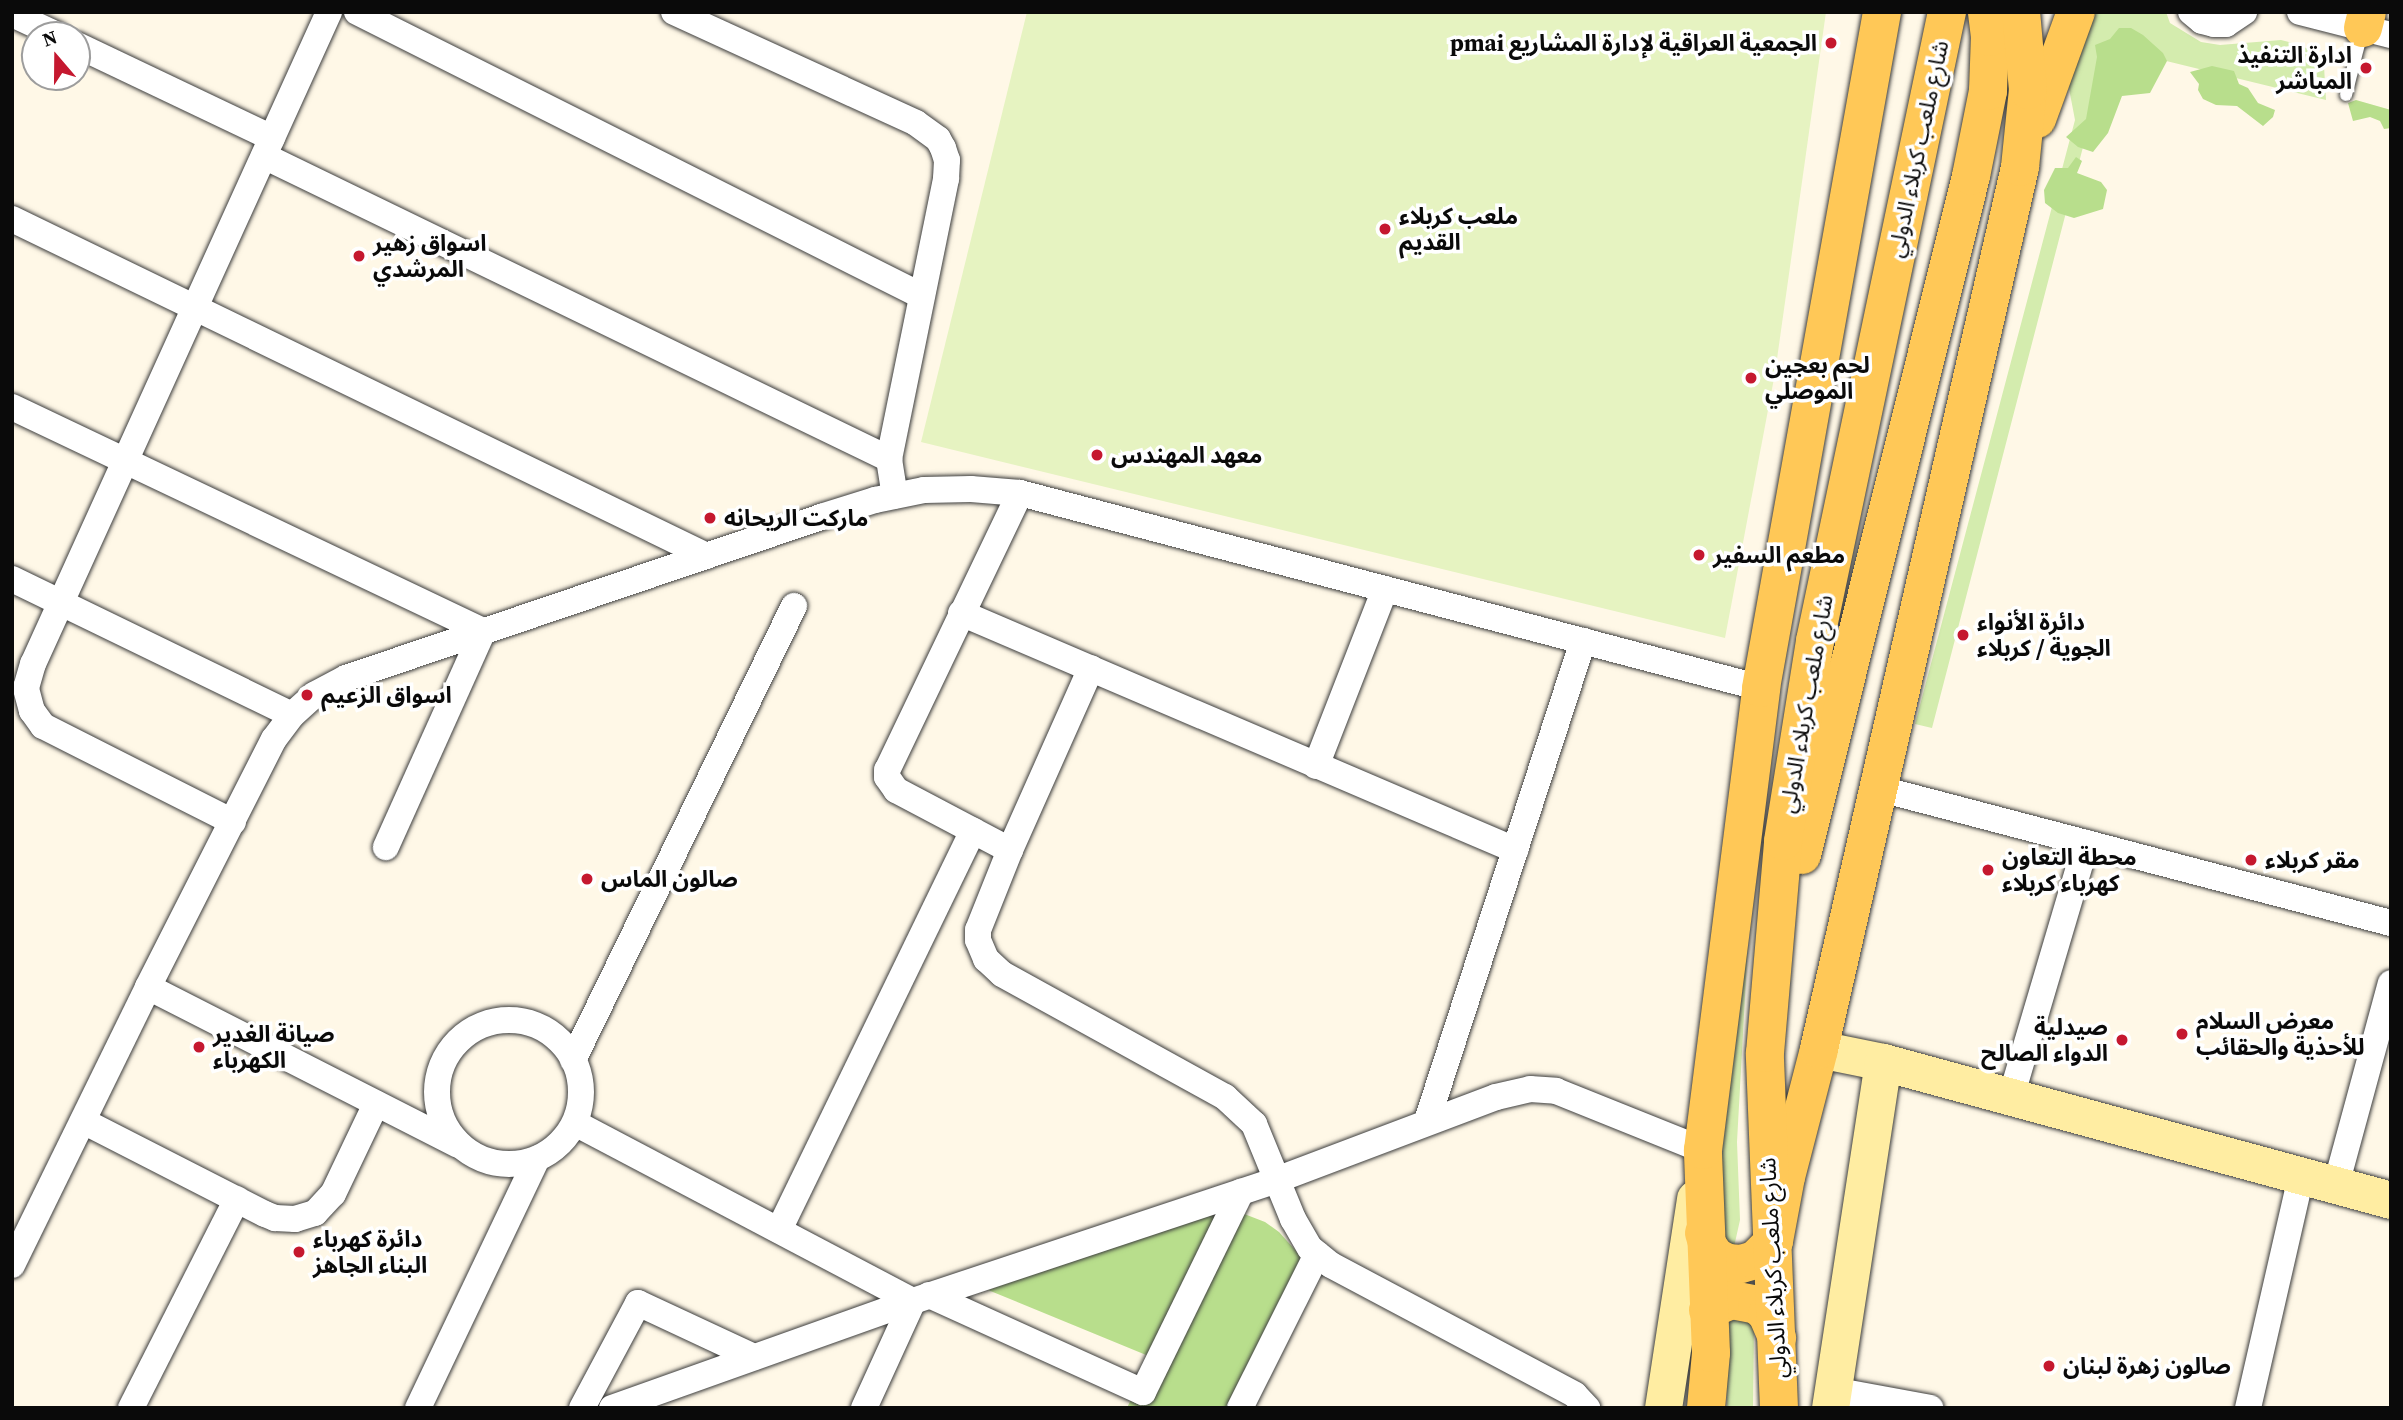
<!DOCTYPE html>
<html>
<head>
<meta charset="utf-8">
<style>
  body { margin:0 }
  #map { position:relative; width:2403px; height:1420px; overflow:hidden; background:#fff8e7; font-family:"Source Serif 4","Noto Sans Arabic",serif }
  div>[style] { position:absolute }
  .green>* { inset:0; background:#d4ecae }
  .forest>* { inset:0; background:#b8de8c }
  .pitch>* { inset:0; background:#e6f3c1 }
  .roads { filter:drop-shadow(0 0 2px #3d3d3d) drop-shadow(0 0 2px #3d3d3d) }
  .lane>* { height:12px; margin:-6px; padding:0 6px; transform-origin:6px; border-radius:6px; background:#fff }
  .street>* { height:26px; margin:-13px; padding:0 13px; transform-origin:13px; border-radius:13px; background:#fff }
  .street>.ring { margin:-13px; padding:0; box-sizing:content-box; background:none; border:26px solid #fff; border-radius:50% }
  .secondary>* { height:37px; margin:-18.5px; padding:0 18.5px; transform-origin:18.5px; border-radius:18.5px; background:#ffeda2 }
  .primary>* { height:38px; margin:-19px; padding:0 19px; transform-origin:19px; border-radius:19px; background:#ffc857 }
  .dots>* { width:19px; height:19px; translate:-50% -50%; box-sizing:border-box; border:4px solid #fff; border-radius:50% }
  span { translate:-50% -50%; white-space:nowrap; text-align:center; line-height:1.15; -webkit-text-stroke:7px #fff; paint-order:stroke }
  .poi-label { font-size:23px; color:#0a0a0a; font-weight:700 }
  .right { translate:-100% -50%; text-align:right }
  .left { translate:0 -50%; text-align:left }
  .street-label { font-size:23px; color:#0a0a0a }
  .frame { position:absolute; inset:0; border:14px solid #0a0a0a; pointer-events:none }
  .north { position:absolute; left:21px; top:21px; width:70px; height:70px; box-sizing:border-box; background:#fff; border:2px solid #9d9d9d; border-radius:50%; rotate:340deg; font-size:19px; font-weight:700; line-height:28px; text-align:center; color:#0a0a0a }
  .north::after { content:''; display:block; margin:auto; width:24px; height:32px; background:#c5182f; clip-path:polygon(50% 0,100% 100%,50% 72%,0 100%) }
</style>
</head>
<body>
<div id="map">
  <div class="green">
    <div style="clip-path:polygon(2086px 12px,2166px 12px,2170px 23px,2201px 42px,2220px 45px,2281px 40px,2300px 45px,2314px 52px,2324px 66px,2326px 100px,2109px 47px,1932px 728px,1915px 724px,2075px 120px,2067px 78px)"></div>
    <div style="clip-path:polygon(1748px 942px,1737px 1142px,1740px 1220px,1734px 1247px,1712px 1235px)"></div>
    <div style="clip-path:polygon(1726px 1309px,1754px 1325px,1753px 1408px,1727px 1408px)"></div>
  </div>
  <div class="forest">
    <div style="clip-path:polygon(2119px 28px,2131px 28px,2143px 35px,2163px 53px,2167px 61px,2150px 93px,2122px 96px,2108px 133px,2093px 152px,2078px 147px,2066px 137px,2086px 119px,2097px 57px,2095px 45px,2110px 39px)"></div>
    <div style="clip-path:polygon(2212px 66px,2234px 71px,2239px 84px,2248px 88px,2258px 103px,2275px 110px,2273px 117px,2263px 126px,2237px 106px,2216px 105px,2203px 99px,2198px 90px,2199px 84px,2190px 72px)"></div>
    <div style="clip-path:polygon(2356px 100px,2391px 110px,2391px 128px,2384px 129px,2380px 121px,2370px 117px,2353px 121px,2348px 103px)"></div>
    <div style="clip-path:polygon(2076px 157px,2082px 161px,2077px 173px,2101px 182px,2107px 190px,2103px 209px,2074px 218px,2058px 213px,2045px 203px,2044px 190px,2055px 168px,2068px 168px)"></div>
    <div style="clip-path:polygon(1221px 1205px,1265px 1222px,1279px 1232px,1305px 1261px,1235px 1408px,1127px 1408px,1151px 1357px,988px 1290px)"></div>
  </div>
  <div class="pitch">
    <div style="clip-path:polygon(1027px 12px,1826px 12px,1775px 373px,1725px 638px,921px 442px)"></div>
  </div>
  <div class="roads">
    <div class="lane">
      <div style="left:2346px;top:95px;width:65px;rotate:-75.7deg"></div>
    </div>
    <div class="street">
      <div style="left:357px;top:12px;width:632px;rotate:26.69deg"></div>
      <div style="left:674px;top:12px;width:266px;rotate:24.6deg"></div>
      <div style="left:916px;top:123px;width:27px;rotate:36deg"></div>
      <div style="left:938px;top:139px;width:10px;rotate:61deg"></div>
      <div style="left:943px;top:148px;width:13px;rotate:72deg"></div>
      <div style="left:947px;top:160px;width:19px;rotate:93deg"></div>
      <div style="left:946px;top:179px;width:286px;rotate:101.5deg"></div>
      <div style="left:2191px;top:12px;width:14px;rotate:39deg"></div>
      <div style="left:2202px;top:21px;width:12px;rotate:14deg"></div>
      <div style="left:2214px;top:24px;width:12px"></div>
      <div style="left:2226px;top:24px;width:22px;rotate:-34deg"></div>
      <div style="left:2300px;top:12px;width:94px;rotate:14.2deg"></div>
      <div style="left:12px;top:14px;width:50px;rotate:25deg"></div>
      <div style="left:77px;top:45px;width:216px;rotate:25.5deg"></div>
      <div style="left:264px;top:156px;width:695px;rotate:25.86deg"></div>
      <div style="left:889px;top:459px;width:37px;rotate:81deg"></div>
      <div style="left:12px;top:219px;width:772px;rotate:25.87deg"></div>
      <div style="left:12px;top:407px;width:522px;rotate:25.44deg"></div>
      <div style="left:483px;top:631px;width:237px;rotate:114.2deg"></div>
      <div style="left:1020px;top:493px;width:307px;rotate:115.6deg"></div>
      <div style="left:887px;top:770px;width:7px;rotate:90deg"></div>
      <div style="left:887px;top:777px;width:16px;rotate:55deg"></div>
      <div style="left:896px;top:790px;width:129px;rotate:27.8deg"></div>
      <div style="left:1010px;top:850px;width:86px;rotate:111.8deg"></div>
      <div style="left:978px;top:930px;width:10px;rotate:90deg"></div>
      <div style="left:978px;top:940px;width:21px;rotate:67deg"></div>
      <div style="left:986px;top:959px;width:22px;rotate:43deg"></div>
      <div style="left:1002px;top:974px;width:255px;rotate:28.9deg"></div>
      <div style="left:1225px;top:1097px;width:40px;rotate:43deg"></div>
      <div style="left:1254px;top:1124px;width:103px;rotate:67.7deg"></div>
      <div style="left:1293px;top:1219px;width:34px;rotate:60deg"></div>
      <div style="left:1310px;top:1248px;width:27px;rotate:39deg"></div>
      <div style="left:1331px;top:1265px;width:276px;rotate:28deg"></div>
      <div style="left:1575px;top:1395px;width:18px;rotate:47deg"></div>
      <div style="left:12px;top:579px;width:311px;rotate:25.9deg"></div>
      <div style="left:961px;top:613px;width:603px;rotate:23.16deg"></div>
      <div style="left:1316px;top:766px;width:190px;rotate:-68.7deg"></div>
      <div style="left:1877px;top:788px;width:531px;rotate:14.72deg"></div>
      <div style="left:233px;top:822px;width:213px;rotate:-153.2deg"></div>
      <div style="left:43px;top:726px;width:19px;rotate:-126deg"></div>
      <div style="left:32px;top:711px;width:24px;rotate:-105deg"></div>
      <div style="left:26px;top:688px;width:25px;rotate:-74deg"></div>
      <div style="left:33px;top:664px;width:716px;rotate:-65.58deg"></div>
      <div style="left:1010px;top:850px;width:199px;rotate:-66deg"></div>
      <div style="left:148px;top:987px;width:348px;rotate:27deg"></div>
      <div class="ring" style="left:437px;top:1020px;width:118px;height:118px"></div>
      <div style="left:573px;top:1060px;width:505px;rotate:-64.04deg"></div>
      <div style="left:2011px;top:1097px;width:265px;rotate:-73.5deg"></div>
      <div style="left:83px;top:1121px;width:204px;rotate:27.1deg"></div>
      <div style="left:265px;top:1214px;width:11px;rotate:22deg"></div>
      <div style="left:275px;top:1218px;width:20px;rotate:3deg"></div>
      <div style="left:295px;top:1219px;width:21px;rotate:-17deg"></div>
      <div style="left:315px;top:1213px;width:26px;rotate:-47deg"></div>
      <div style="left:333px;top:1194px;width:100px;rotate:-64.5deg"></div>
      <div style="left:1427px;top:1121px;width:505px;rotate:-72deg"></div>
      <div style="left:575px;top:1123px;width:382px;rotate:27.8deg"></div>
      <div style="left:913px;top:1301px;width:118px;rotate:114.6deg"></div>
      <div style="left:2336px;top:1185px;width:209px;rotate:-74.8deg"></div>
      <div style="left:779px;top:1230px;width:444px;rotate:-64.1deg"></div>
      <div style="left:12px;top:1265px;width:309px;rotate:-63.9deg"></div>
      <div style="left:148px;top:987px;width:278px;rotate:-63.1deg"></div>
      <div style="left:274px;top:739px;width:30px;rotate:-53deg"></div>
      <div style="left:292px;top:715px;width:30px;rotate:-42deg"></div>
      <div style="left:314px;top:695px;width:36px;rotate:-28deg"></div>
      <div style="left:346px;top:678px;width:502px;rotate:-18.72deg"></div>
      <div style="left:821px;top:517px;width:57px;rotate:-17.5deg"></div>
      <div style="left:875px;top:500px;width:50px;rotate:-11.5deg"></div>
      <div style="left:924px;top:490px;width:47px;rotate:-1.2deg"></div>
      <div style="left:971px;top:489px;width:49px;rotate:4.7deg"></div>
      <div style="left:1020px;top:493px;width:766px;rotate:14.74deg"></div>
      <div style="left:929px;top:1295px;width:235px;rotate:24.4deg"></div>
      <div style="left:1143px;top:1392px;width:223px;rotate:-63.9deg"></div>
      <div style="left:1832px;top:1390px;width:100px;rotate:10.4deg"></div>
      <div style="left:131px;top:1408px;width:234px;rotate:-63.1deg"></div>
      <div style="left:418px;top:1408px;width:276px;rotate:-64.5deg"></div>
      <div style="left:582px;top:1408px;width:119px;rotate:-61.9deg"></div>
      <div style="left:638px;top:1303px;width:128px;rotate:25deg"></div>
      <div style="left:612px;top:1408px;width:319px;rotate:-19.6deg"></div>
      <div style="left:913px;top:1301px;width:386px;rotate:-18.4deg"></div>
      <div style="left:1279px;top:1179px;width:232px;rotate:-20.7deg"></div>
      <div style="left:1496px;top:1097px;width:35px;rotate:-13deg"></div>
      <div style="left:1530px;top:1089px;width:26px;rotate:4deg"></div>
      <div style="left:1556px;top:1091px;width:158px;rotate:21.9deg"></div>
      <div style="left:1240px;top:1408px;width:172px;rotate:-63.4deg"></div>
      <div style="left:2248px;top:1408px;width:238px;rotate:-77.1deg"></div>
    </div>
    <div class="secondary">
      <div style="left:1819px;top:1049px;width:65px;rotate:11.5deg"></div>
      <div style="left:1883px;top:1062px;width:526px;rotate:15.2deg"></div>
      <div style="left:1663px;top:1408px;width:212px;rotate:-81.3deg"></div>
      <div style="left:1830px;top:1408px;width:350px;rotate:-81.3deg"></div>
    </div>
    <div class="primary">
      <div style="left:2363px;top:28px;width:16px;rotate:-76deg"></div>
      <div style="left:2037px;top:119px;width:114px;rotate:-70deg"></div>
      <div style="left:1802px;top:855px;width:700px;rotate:-76.02deg"></div>
      <div style="left:1971px;top:176px;width:87px;rotate:-78.7deg"></div>
      <div style="left:1988px;top:91px;width:54px;rotate:-87.9deg"></div>
      <div style="left:1990px;top:37px;width:25px;rotate:-97deg"></div>
      <div style="left:1704px;top:1233px;width:14px;rotate:73deg"></div>
      <div style="left:1708px;top:1246px;width:14px;rotate:54deg"></div>
      <div style="left:1716px;top:1257px;width:13px;rotate:27deg"></div>
      <div style="left:1728px;top:1263px;width:13px;rotate:4deg"></div>
      <div style="left:1741px;top:1264px;width:15px;rotate:-16deg"></div>
      <div style="left:1755px;top:1260px;width:27px;rotate:-45deg"></div>
      <div style="left:1774px;top:1241px;width:65px;rotate:-79.4deg"></div>
      <div style="left:1786px;top:1177px;width:132px;rotate:-75.5deg"></div>
      <div style="left:1819px;top:1049px;width:905px;rotate:-77.16deg"></div>
      <div style="left:2020px;top:167px;width:77px;rotate:-84.1deg"></div>
      <div style="left:2028px;top:90px;width:78px;rotate:-95.1deg"></div>
      <div style="left:1708px;top:1310px;width:26px;rotate:-23deg"></div>
      <div style="left:1732px;top:1300px;width:25px;rotate:11deg"></div>
      <div style="left:1757px;top:1305px;width:13px;rotate:42deg"></div>
      <div style="left:1767px;top:1314px;width:26px;rotate:67deg"></div>
      <div style="left:1706px;top:1408px;width:55px;rotate:-84.8deg"></div>
      <div style="left:1711px;top:1353px;width:203px;rotate:-92.3deg"></div>
      <div style="left:1703px;top:1150px;width:466px;rotate:-82.8deg"></div>
      <div style="left:1761px;top:688px;width:687px;rotate:-79.85deg"></div>
      <div style="left:1779px;top:1408px;width:355px;rotate:-92.3deg"></div>
      <div style="left:1765px;top:1053px;width:213px;rotate:-85.1deg"></div>
      <div style="left:1783px;top:841px;width:203px;rotate:-80.9deg"></div>
      <div style="left:1815px;top:641px;width:643px;rotate:-78.15deg"></div>
    </div>
  </div>
  <div class="dots">
    <div style="left:1831px;top:43px;background:#c5182f"></div>
    <div style="left:2366px;top:68px;background:#c5182f"></div>
    <div style="left:1385px;top:229px;background:#c5182f"></div>
    <div style="left:359px;top:256px;background:#c5182f"></div>
    <div style="left:1751px;top:378px;background:#c5182f"></div>
    <div style="left:1097px;top:455px;background:#c5182f"></div>
    <div style="left:710px;top:518px;background:#c5182f"></div>
    <div style="left:1699px;top:555px;background:#c5182f"></div>
    <div style="left:1963px;top:635px;background:#c5182f"></div>
    <div style="left:307px;top:695px;background:#c5182f"></div>
    <div style="left:2251px;top:860px;background:#c5182f"></div>
    <div style="left:1988px;top:870px;background:#c5182f"></div>
    <div style="left:587px;top:879px;background:#c5182f"></div>
    <div style="left:2182px;top:1034px;background:#c5182f"></div>
    <div style="left:2122px;top:1040px;background:#c5182f"></div>
    <div style="left:199px;top:1047px;background:#c5182f"></div>
    <div style="left:299px;top:1252px;background:#c5182f"></div>
    <div style="left:2049px;top:1366px;background:#c5182f"></div>
  </div>
  <div class="poi-label">
    <span class="right" style="left:1817px;top:43px">pmai الجمعية العراقية لإدارة المشاريع</span>
    <span class="right" style="left:2352px;top:68px">ادارة التنفيذ<br>المباشر</span>
    <span class="left" style="left:1399px;top:229px">ملعب كربلاء<br>القديم</span>
    <span class="left" style="left:373px;top:256px">اسواق زهير<br>المرشدي</span>
    <span class="left" style="left:1765px;top:378px">لحم بعجين<br>الموصلي</span>
    <span class="left" style="left:1111px;top:455px">معهد المهندس</span>
    <span class="left" style="left:724px;top:518px">ماركت الريحانه</span>
    <span class="left" style="left:1713px;top:555px">مطعم السفير</span>
    <span class="left" style="left:1977px;top:635px">دائرة الأنواء<br>الجوية / كربلاء</span>
    <span class="left" style="left:321px;top:695px">اسواق الزعيم</span>
    <span class="left" style="left:2002px;top:870px">محطة التعاون<br>كهرباء كربلاء</span>
    <span class="left" style="left:2265px;top:860px">مقر كربلاء</span>
    <span class="left" style="left:601px;top:879px">صالون الماس</span>
    <span class="left" style="left:2196px;top:1034px">معرض السلام<br>للأحذية والحقائب</span>
    <span class="right" style="left:2108px;top:1040px">صيدلية<br>الدواء الصالح</span>
    <span class="left" style="left:213px;top:1047px">صيانة الغدير<br>الكهرباء</span>
    <span class="left" style="left:313px;top:1252px">دائرة كهرباء<br>البناء الجاهز</span>
    <span class="left" style="left:2063px;top:1366px">صالون زهرة لبنان</span>
  </div>
  <div class="street-label">
    <span style="left:1918px;top:149px;rotate:-78deg">شارع ملعب كربلاء الدولي</span>
    <span style="left:1806px;top:704px;rotate:-80deg">شارع ملعب كربلاء الدولي</span>
    <span style="left:1773px;top:1268px;rotate:-93deg">شارع ملعب كربلاء الدولي</span>
  </div>
  <div class="frame"></div>
  <div class="north">N</div>
</div>
</body>
</html>
